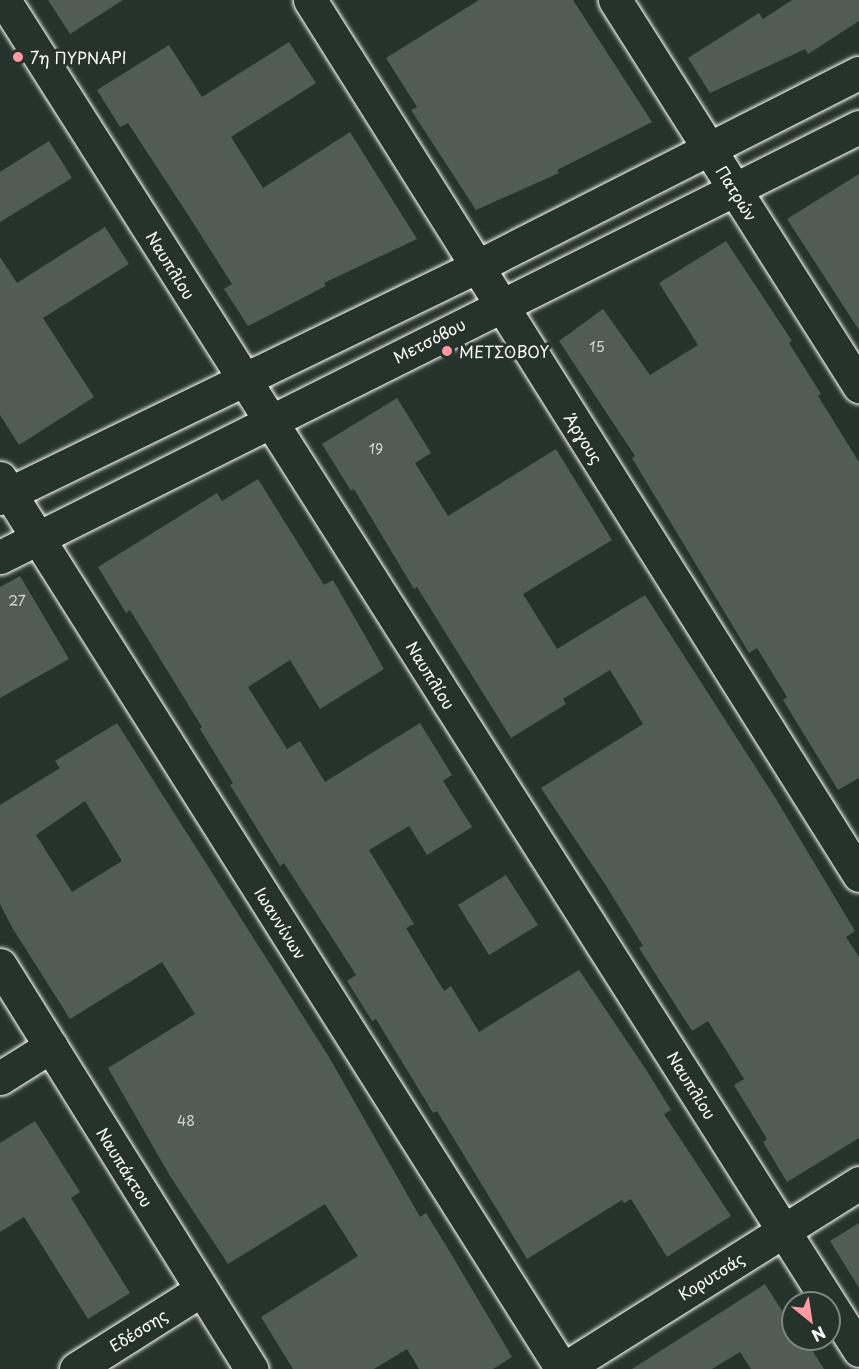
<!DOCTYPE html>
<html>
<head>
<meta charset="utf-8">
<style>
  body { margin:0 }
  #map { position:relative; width:859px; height:1369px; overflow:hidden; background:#26332d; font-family:"Playpen Sans",sans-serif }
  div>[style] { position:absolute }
  .building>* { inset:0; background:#515c57 }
  .roads { filter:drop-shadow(0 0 2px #fff) drop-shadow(0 0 2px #fff) }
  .minor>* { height:33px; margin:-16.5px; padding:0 16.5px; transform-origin:16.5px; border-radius:16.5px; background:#26332d }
  .tertiary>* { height:33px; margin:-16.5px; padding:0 16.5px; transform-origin:16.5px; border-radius:16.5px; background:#26332d }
  .dots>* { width:16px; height:16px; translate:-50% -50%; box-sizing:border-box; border:3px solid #26332d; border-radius:50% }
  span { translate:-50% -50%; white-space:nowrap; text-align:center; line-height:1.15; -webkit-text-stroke:6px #26332d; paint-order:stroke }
  .number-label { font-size:14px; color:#d4d6d5 }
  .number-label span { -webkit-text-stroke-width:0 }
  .poi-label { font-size:16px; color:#fff }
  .left { translate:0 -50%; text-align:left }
  .street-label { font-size:16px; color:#fff }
  .north { position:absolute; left:781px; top:1291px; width:60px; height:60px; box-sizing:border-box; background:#26332d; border:2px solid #7d8581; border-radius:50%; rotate:150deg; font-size:16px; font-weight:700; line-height:24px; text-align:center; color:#fff }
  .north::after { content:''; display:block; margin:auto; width:21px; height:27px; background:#ff9aa2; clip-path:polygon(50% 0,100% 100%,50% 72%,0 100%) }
</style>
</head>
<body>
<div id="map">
  <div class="building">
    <div style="clip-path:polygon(48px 0,123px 0,70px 34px)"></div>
    <div style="clip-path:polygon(479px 0,573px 0,652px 122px,557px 170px,559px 173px,476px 210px,411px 110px,417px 107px,386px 58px)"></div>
    <div style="clip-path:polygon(792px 0,859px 0,859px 21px,808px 54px,805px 49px,710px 93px,688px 58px,759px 13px,763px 19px)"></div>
    <div style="clip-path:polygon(289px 42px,316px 83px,231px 137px,263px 188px,350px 132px,417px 239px,324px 283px,326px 286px,248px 326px,224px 289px,232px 284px,192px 221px,128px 123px,120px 127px,97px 90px,169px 45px,202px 97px)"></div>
    <div style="clip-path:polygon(49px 141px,72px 178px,0 222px,0 172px)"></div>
    <div style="clip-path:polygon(859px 174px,859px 330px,787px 219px)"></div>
    <div style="clip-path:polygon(105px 227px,129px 264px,43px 318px,94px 397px,19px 445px,0 415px,0 257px,17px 283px)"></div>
    <div style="clip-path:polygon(726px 241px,792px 341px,789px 343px,821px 394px,818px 396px,859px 462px,859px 778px,838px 790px,783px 700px,787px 697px,757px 648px,749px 653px,632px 458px,635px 456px,559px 341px,603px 309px,650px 375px,698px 345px,659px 283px)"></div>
    <div style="clip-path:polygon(397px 398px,431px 453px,415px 463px,448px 516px,556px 449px,612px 540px,523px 594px,557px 649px,645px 595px,776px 799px,855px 931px,846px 937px,859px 957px,859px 1138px,787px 1182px,763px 1142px,767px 1139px,734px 1085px,744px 1079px,708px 1021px,692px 1031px,639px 948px,643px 946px,605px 884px,541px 788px,643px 724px,610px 670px,563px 699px,566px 704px,511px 738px,417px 587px,414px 589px,354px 489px,351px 491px,322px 444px)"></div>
    <div style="clip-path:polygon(258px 479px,324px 585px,333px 580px,384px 669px,320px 709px,290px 660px,248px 687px,287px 749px,300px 741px,325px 782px,420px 723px,452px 775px,443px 781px,472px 827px,427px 855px,409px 826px,369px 850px,414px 924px,406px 928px,444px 991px,451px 986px,479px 1032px,579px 970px,645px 1068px,671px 1110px,664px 1114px,731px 1216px,667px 1257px,631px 1199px,624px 1203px,622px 1200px,527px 1259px,437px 1111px,433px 1113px,376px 1019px,372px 1021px,347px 981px,356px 975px,284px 863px,280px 866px,230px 785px,233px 783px,200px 729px,202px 727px,130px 610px,126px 613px,98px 567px,217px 493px,222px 501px)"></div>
    <div style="clip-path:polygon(20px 576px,69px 659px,0 698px,0 587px)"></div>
    <div style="clip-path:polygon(evenodd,117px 723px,329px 1057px,420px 1217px,426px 1213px,450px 1252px,512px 1357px,493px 1369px,419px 1369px,407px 1349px,374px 1369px,293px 1369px,261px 1317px,358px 1256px,325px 1204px,228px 1264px,170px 1176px,108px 1068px,195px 1014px,162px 962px,70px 1019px,13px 929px,0 904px,0 805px,60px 768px,55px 761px,117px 723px,85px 801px,122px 861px,72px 892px,36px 835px,85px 801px)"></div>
    <div style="clip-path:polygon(506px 875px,538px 925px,489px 955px,458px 905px)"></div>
    <div style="clip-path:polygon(35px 1121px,80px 1192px,71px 1198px,130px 1293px,88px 1319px,24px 1217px,0 1232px,0 1143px)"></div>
    <div style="clip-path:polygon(859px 1223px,859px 1288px,830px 1241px)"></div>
    <div style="clip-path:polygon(765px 1284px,793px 1328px,793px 1339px,805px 1339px,824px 1369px,751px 1369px,740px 1352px,712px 1369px,632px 1369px)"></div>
  </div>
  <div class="roads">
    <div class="minor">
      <div style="left:4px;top:0;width:1598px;rotate:57.65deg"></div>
      <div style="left:310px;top:0;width:1033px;rotate:57.89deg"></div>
      <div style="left:615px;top:0;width:457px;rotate:57.7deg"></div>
      <div style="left:0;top:478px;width:1053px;rotate:57.76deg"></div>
      <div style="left:0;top:965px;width:476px;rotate:58.1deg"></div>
      <div style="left:0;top:1078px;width:60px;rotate:-32.1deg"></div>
      <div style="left:76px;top:1369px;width:148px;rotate:-32.3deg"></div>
      <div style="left:564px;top:1369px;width:349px;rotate:-32.2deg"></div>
    </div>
    <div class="tertiary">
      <div style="left:0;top:498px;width:529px;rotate:-25.89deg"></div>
      <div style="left:476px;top:267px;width:429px;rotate:-26.9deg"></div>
      <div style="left:0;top:557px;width:961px;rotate:-26.59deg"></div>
    </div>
  </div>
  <div class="dots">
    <div style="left:18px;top:57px;background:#ff9aa2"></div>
    <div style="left:447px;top:351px;background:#ff9aa2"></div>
  </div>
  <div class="number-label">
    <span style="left:597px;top:347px">15</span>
    <span style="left:376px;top:449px">19</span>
    <span style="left:17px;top:601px">27</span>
    <span style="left:186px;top:1121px">48</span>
  </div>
  <div class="poi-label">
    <span class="left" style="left:30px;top:57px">7η ΠΥΡΝΑΡΙ</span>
    <span class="left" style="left:459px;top:351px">ΜΕΤΣΟΒΟΥ</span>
  </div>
  <div class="street-label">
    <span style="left:737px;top:193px;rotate:58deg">Πατρών</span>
    <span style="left:171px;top:265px;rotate:58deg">Ναυπλίου</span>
    <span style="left:429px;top:340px;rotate:-27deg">Μετσόβου</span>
    <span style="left:584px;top:438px;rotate:58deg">Άργους</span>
    <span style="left:431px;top:675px;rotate:58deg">Ναυπλίου</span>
    <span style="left:281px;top:923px;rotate:58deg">Ιωαννίνων</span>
    <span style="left:692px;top:1085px;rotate:58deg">Ναυπλίου</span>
    <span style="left:125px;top:1167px;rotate:58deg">Ναυπάκτου</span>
    <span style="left:711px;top:1276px;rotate:-32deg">Κορυτσάς</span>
    <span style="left:138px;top:1330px;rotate:-32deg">Εδέσσης</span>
  </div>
  <div class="north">N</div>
</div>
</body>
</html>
